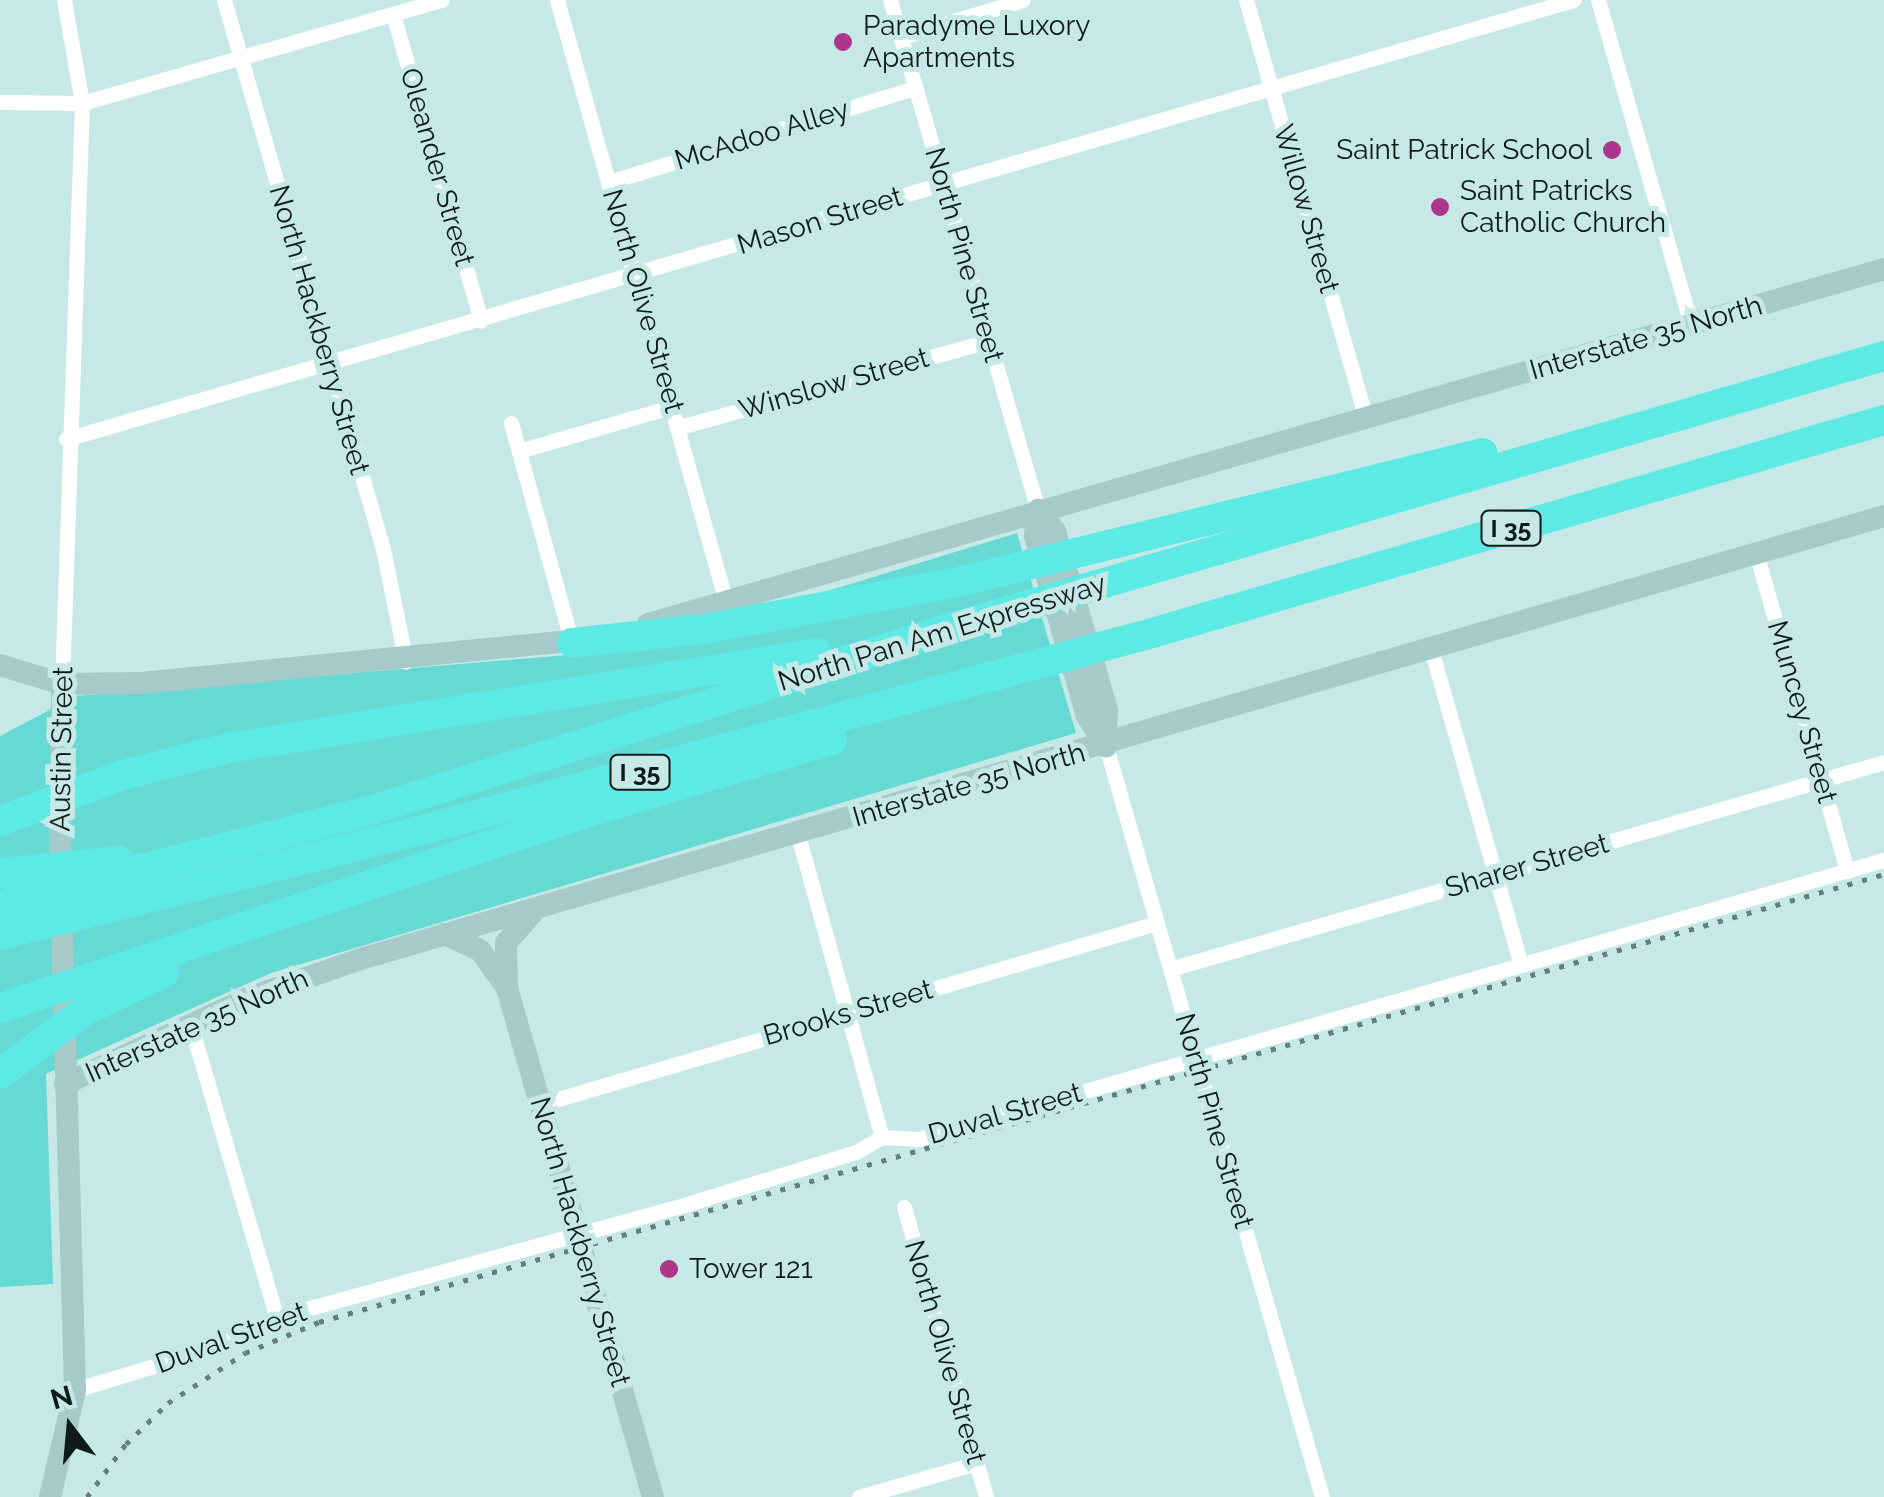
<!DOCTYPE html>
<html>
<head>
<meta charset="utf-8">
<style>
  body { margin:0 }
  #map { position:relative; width:1884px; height:1497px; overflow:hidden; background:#c6e9e7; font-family:Raleway,sans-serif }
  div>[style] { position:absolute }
  .green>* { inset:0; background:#66d9d4 }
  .street>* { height:15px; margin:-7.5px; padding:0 7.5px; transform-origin:7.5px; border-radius:7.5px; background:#fff }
  .secondary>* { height:22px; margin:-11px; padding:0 11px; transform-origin:11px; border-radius:11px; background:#a5cac9 }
  .highway>* { height:30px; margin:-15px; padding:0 15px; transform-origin:15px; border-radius:15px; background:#5de9e4 }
  .rail>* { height:5px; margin-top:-2.5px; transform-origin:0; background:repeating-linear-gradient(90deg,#667e7d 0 5px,transparent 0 15px) }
  .dots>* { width:28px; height:28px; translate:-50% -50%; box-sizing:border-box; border:5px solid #c6e9e7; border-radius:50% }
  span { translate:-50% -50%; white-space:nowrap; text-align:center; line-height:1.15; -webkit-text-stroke:10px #c6e9e7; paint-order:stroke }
  .shield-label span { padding:2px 8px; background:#c6e9e7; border:2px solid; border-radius:8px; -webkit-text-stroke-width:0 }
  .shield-label { font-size:25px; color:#0e1b1a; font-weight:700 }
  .poi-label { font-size:28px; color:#0e1b1a }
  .left { translate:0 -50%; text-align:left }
  .right { translate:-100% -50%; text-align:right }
  .street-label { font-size:28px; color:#0e1b1a }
  .north { position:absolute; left:20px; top:1377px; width:100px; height:100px; -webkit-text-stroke:8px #c6e9e7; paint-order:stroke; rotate:344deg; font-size:28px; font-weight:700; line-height:40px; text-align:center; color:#0e1b1a }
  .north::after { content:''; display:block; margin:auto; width:35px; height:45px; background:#0e1b1a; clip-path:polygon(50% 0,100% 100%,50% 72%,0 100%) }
</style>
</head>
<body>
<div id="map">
  <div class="green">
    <div style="clip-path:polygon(1017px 533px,1076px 733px,271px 973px,46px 1074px,53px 1284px,0 1287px,0 736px,76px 696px,568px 655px,792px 602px)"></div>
  </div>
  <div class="street">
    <div style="left:224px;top:0;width:572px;rotate:73.85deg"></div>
    <div style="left:383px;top:549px;width:115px;rotate:78.5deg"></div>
    <div style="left:557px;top:0;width:625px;rotate:74.32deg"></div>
    <div style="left:890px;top:0;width:531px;rotate:73.82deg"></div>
    <div style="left:1246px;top:0;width:436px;rotate:74deg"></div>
    <div style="left:1598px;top:0;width:338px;rotate:74deg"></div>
    <div style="left:393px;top:14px;width:319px;rotate:74deg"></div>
    <div style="left:901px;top:37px;width:127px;rotate:-16.9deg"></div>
    <div style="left:0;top:102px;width:82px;rotate:0.7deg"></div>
    <div style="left:82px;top:103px;width:374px;rotate:-16deg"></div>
    <div style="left:609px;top:182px;width:320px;rotate:-17.1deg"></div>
    <div style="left:511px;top:423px;width:228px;rotate:74.5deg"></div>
    <div style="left:680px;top:427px;width:321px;rotate:-15.6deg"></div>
    <div style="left:66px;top:439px;width:1570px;rotate:-16.24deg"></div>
    <div style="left:519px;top:451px;width:161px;rotate:-16.2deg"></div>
    <div style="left:1756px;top:553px;width:331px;rotate:74deg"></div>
    <div style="left:1431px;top:649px;width:324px;rotate:74.1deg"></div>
    <div style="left:62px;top:684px;width:581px;rotate:-88.03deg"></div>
    <div style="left:82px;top:103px;width:105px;rotate:-99.9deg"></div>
    <div style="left:1106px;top:746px;width:781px;rotate:73.95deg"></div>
    <div style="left:798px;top:835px;width:313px;rotate:74.5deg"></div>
    <div style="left:1170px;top:969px;width:743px;rotate:-16.17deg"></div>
    <div style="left:190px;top:1023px;width:309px;rotate:73.6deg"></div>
    <div style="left:541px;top:1104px;width:642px;rotate:-16.37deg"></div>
    <div style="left:904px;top:1207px;width:301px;rotate:74.2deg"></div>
    <div style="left:75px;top:1390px;width:138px;rotate:-16.9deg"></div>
    <div style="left:207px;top:1350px;width:111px;rotate:-22.2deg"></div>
    <div style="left:310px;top:1308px;width:391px;rotate:-15.4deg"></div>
    <div style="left:687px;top:1204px;width:177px;rotate:-17.1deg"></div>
    <div style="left:856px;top:1152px;width:30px;rotate:-30deg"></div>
    <div style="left:882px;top:1137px;width:37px;rotate:3deg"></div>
    <div style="left:919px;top:1139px;width:1005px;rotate:-16.13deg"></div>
    <div style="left:859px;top:1497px;width:123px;rotate:-16.1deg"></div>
  </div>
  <div class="secondary">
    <div style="left:1038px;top:510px;width:27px;rotate:51deg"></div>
    <div style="left:1055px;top:531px;width:186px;rotate:73.8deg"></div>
    <div style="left:1107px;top:710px;width:36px;rotate:92deg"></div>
    <div style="left:1038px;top:510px;width:26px;rotate:97deg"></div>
    <div style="left:1035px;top:536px;width:187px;rotate:73.9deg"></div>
    <div style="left:1087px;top:716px;width:36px;rotate:58deg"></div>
    <div style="left:648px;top:624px;width:1286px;rotate:-16.02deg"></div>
    <div style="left:0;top:665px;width:65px;rotate:17deg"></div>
    <div style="left:62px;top:684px;width:79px;rotate:-0.7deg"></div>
    <div style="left:141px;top:683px;width:449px;rotate:-5.6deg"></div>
    <div style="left:535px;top:910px;width:44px;rotate:131.3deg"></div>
    <div style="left:506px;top:943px;width:45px;rotate:88.7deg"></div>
    <div style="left:507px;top:988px;width:530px;rotate:74deg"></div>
    <div style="left:444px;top:934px;width:39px;rotate:24deg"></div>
    <div style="left:480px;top:950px;width:47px;rotate:54.6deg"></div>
    <div style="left:65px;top:1084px;width:202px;rotate:-25.2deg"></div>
    <div style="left:248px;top:998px;width:123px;rotate:-19deg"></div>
    <div style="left:364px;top:958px;width:1583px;rotate:-16.21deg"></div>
    <div style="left:50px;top:1497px;width:110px;rotate:-76.8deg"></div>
    <div style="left:75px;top:1390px;width:535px;rotate:-91.61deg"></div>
    <div style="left:60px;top:855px;width:171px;rotate:-89.3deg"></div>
  </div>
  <div class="highway">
    <div style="left:572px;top:643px;width:138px;rotate:-6.2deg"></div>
    <div style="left:709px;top:628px;width:257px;rotate:-10.5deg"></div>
    <div style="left:962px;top:581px;width:536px;rotate:-13.8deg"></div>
    <div style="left:0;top:821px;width:131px;rotate:-20.5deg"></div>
    <div style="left:123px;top:775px;width:108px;rotate:-14.4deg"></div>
    <div style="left:228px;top:748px;width:597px;rotate:-9.16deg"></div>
    <div style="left:0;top:873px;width:120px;rotate:-5.8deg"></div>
    <div style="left:0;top:905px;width:381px;rotate:-14.3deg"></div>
    <div style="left:369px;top:811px;width:612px;rotate:-17.49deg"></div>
    <div style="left:953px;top:627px;width:970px;rotate:-16.23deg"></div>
    <div style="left:0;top:935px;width:442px;rotate:-14deg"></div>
    <div style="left:429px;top:828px;width:749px;rotate:-15.09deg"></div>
    <div style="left:1152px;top:633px;width:762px;rotate:-16.22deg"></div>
    <div style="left:0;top:1008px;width:624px;rotate:-18.41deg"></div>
    <div style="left:592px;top:811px;width:250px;rotate:-16.5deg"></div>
    <div style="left:0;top:1074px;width:105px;rotate:-36.9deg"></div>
    <div style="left:84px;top:1011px;width:89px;rotate:-25.4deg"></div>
  </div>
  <div class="rail">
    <div style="left:87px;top:1497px;width:66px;rotate:-53.7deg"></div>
    <div style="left:126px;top:1444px;width:59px;rotate:-44.3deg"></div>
    <div style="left:168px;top:1403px;width:92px;rotate:-33deg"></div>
    <div style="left:245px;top:1353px;width:80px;rotate:-22.7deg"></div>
    <div style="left:319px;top:1322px;width:1628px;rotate:-15.97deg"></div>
  </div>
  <div class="dots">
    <div style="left:843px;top:42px;background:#ad358a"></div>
    <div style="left:1612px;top:150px;background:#ad358a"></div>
    <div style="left:1440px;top:207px;background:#ad358a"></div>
    <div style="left:669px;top:1269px;background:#ad358a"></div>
  </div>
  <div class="shield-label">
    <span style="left:1511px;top:528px">I 35</span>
    <span style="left:640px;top:772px">I 35</span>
  </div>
  <div class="poi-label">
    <span class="left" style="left:863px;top:42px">Paradyme Luxory<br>Apartments</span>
    <span class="right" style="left:1592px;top:150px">Saint Patrick School</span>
    <span class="left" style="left:1460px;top:207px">Saint Patricks<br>Catholic Church</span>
    <span class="left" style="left:689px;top:1269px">Tower 121</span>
  </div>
  <div class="street-label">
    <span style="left:762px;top:135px;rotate:-17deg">McAdoo Alley</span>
    <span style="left:437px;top:167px;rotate:74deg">Oleander Street</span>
    <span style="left:1306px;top:209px;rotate:74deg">Willow Street</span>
    <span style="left:820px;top:221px;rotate:-17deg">Mason Street</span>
    <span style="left:964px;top:255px;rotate:74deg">North Pine Street</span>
    <span style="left:643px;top:301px;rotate:74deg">North Olive Street</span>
    <span style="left:319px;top:330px;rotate:74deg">North Hackberry Street</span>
    <span style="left:1646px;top:338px;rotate:-16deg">Interstate 35 North</span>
    <span style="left:834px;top:384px;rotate:-16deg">Winslow Street</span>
    <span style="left:942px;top:633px;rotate:-17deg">North Pan Am Expressway</span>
    <span style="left:1802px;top:712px;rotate:74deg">Muncey Street</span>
    <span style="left:62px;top:749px;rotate:-89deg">Austin Street</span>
    <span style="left:969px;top:785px;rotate:-16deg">Interstate 35 North</span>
    <span style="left:1527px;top:866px;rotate:-16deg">Sharer Street</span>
    <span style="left:848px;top:1013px;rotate:-16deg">Brooks Street</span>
    <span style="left:197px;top:1026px;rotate:-24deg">Interstate 35 North</span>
    <span style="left:1005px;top:1114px;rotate:-16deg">Duval Street</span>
    <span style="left:1214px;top:1121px;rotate:74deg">North Pine Street</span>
    <span style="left:580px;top:1242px;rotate:74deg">North Hackberry Street</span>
    <span style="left:231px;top:1338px;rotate:-20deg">Duval Street</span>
    <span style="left:945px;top:1352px;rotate:74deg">North Olive Street</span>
  </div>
  <div class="north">N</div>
</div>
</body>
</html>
